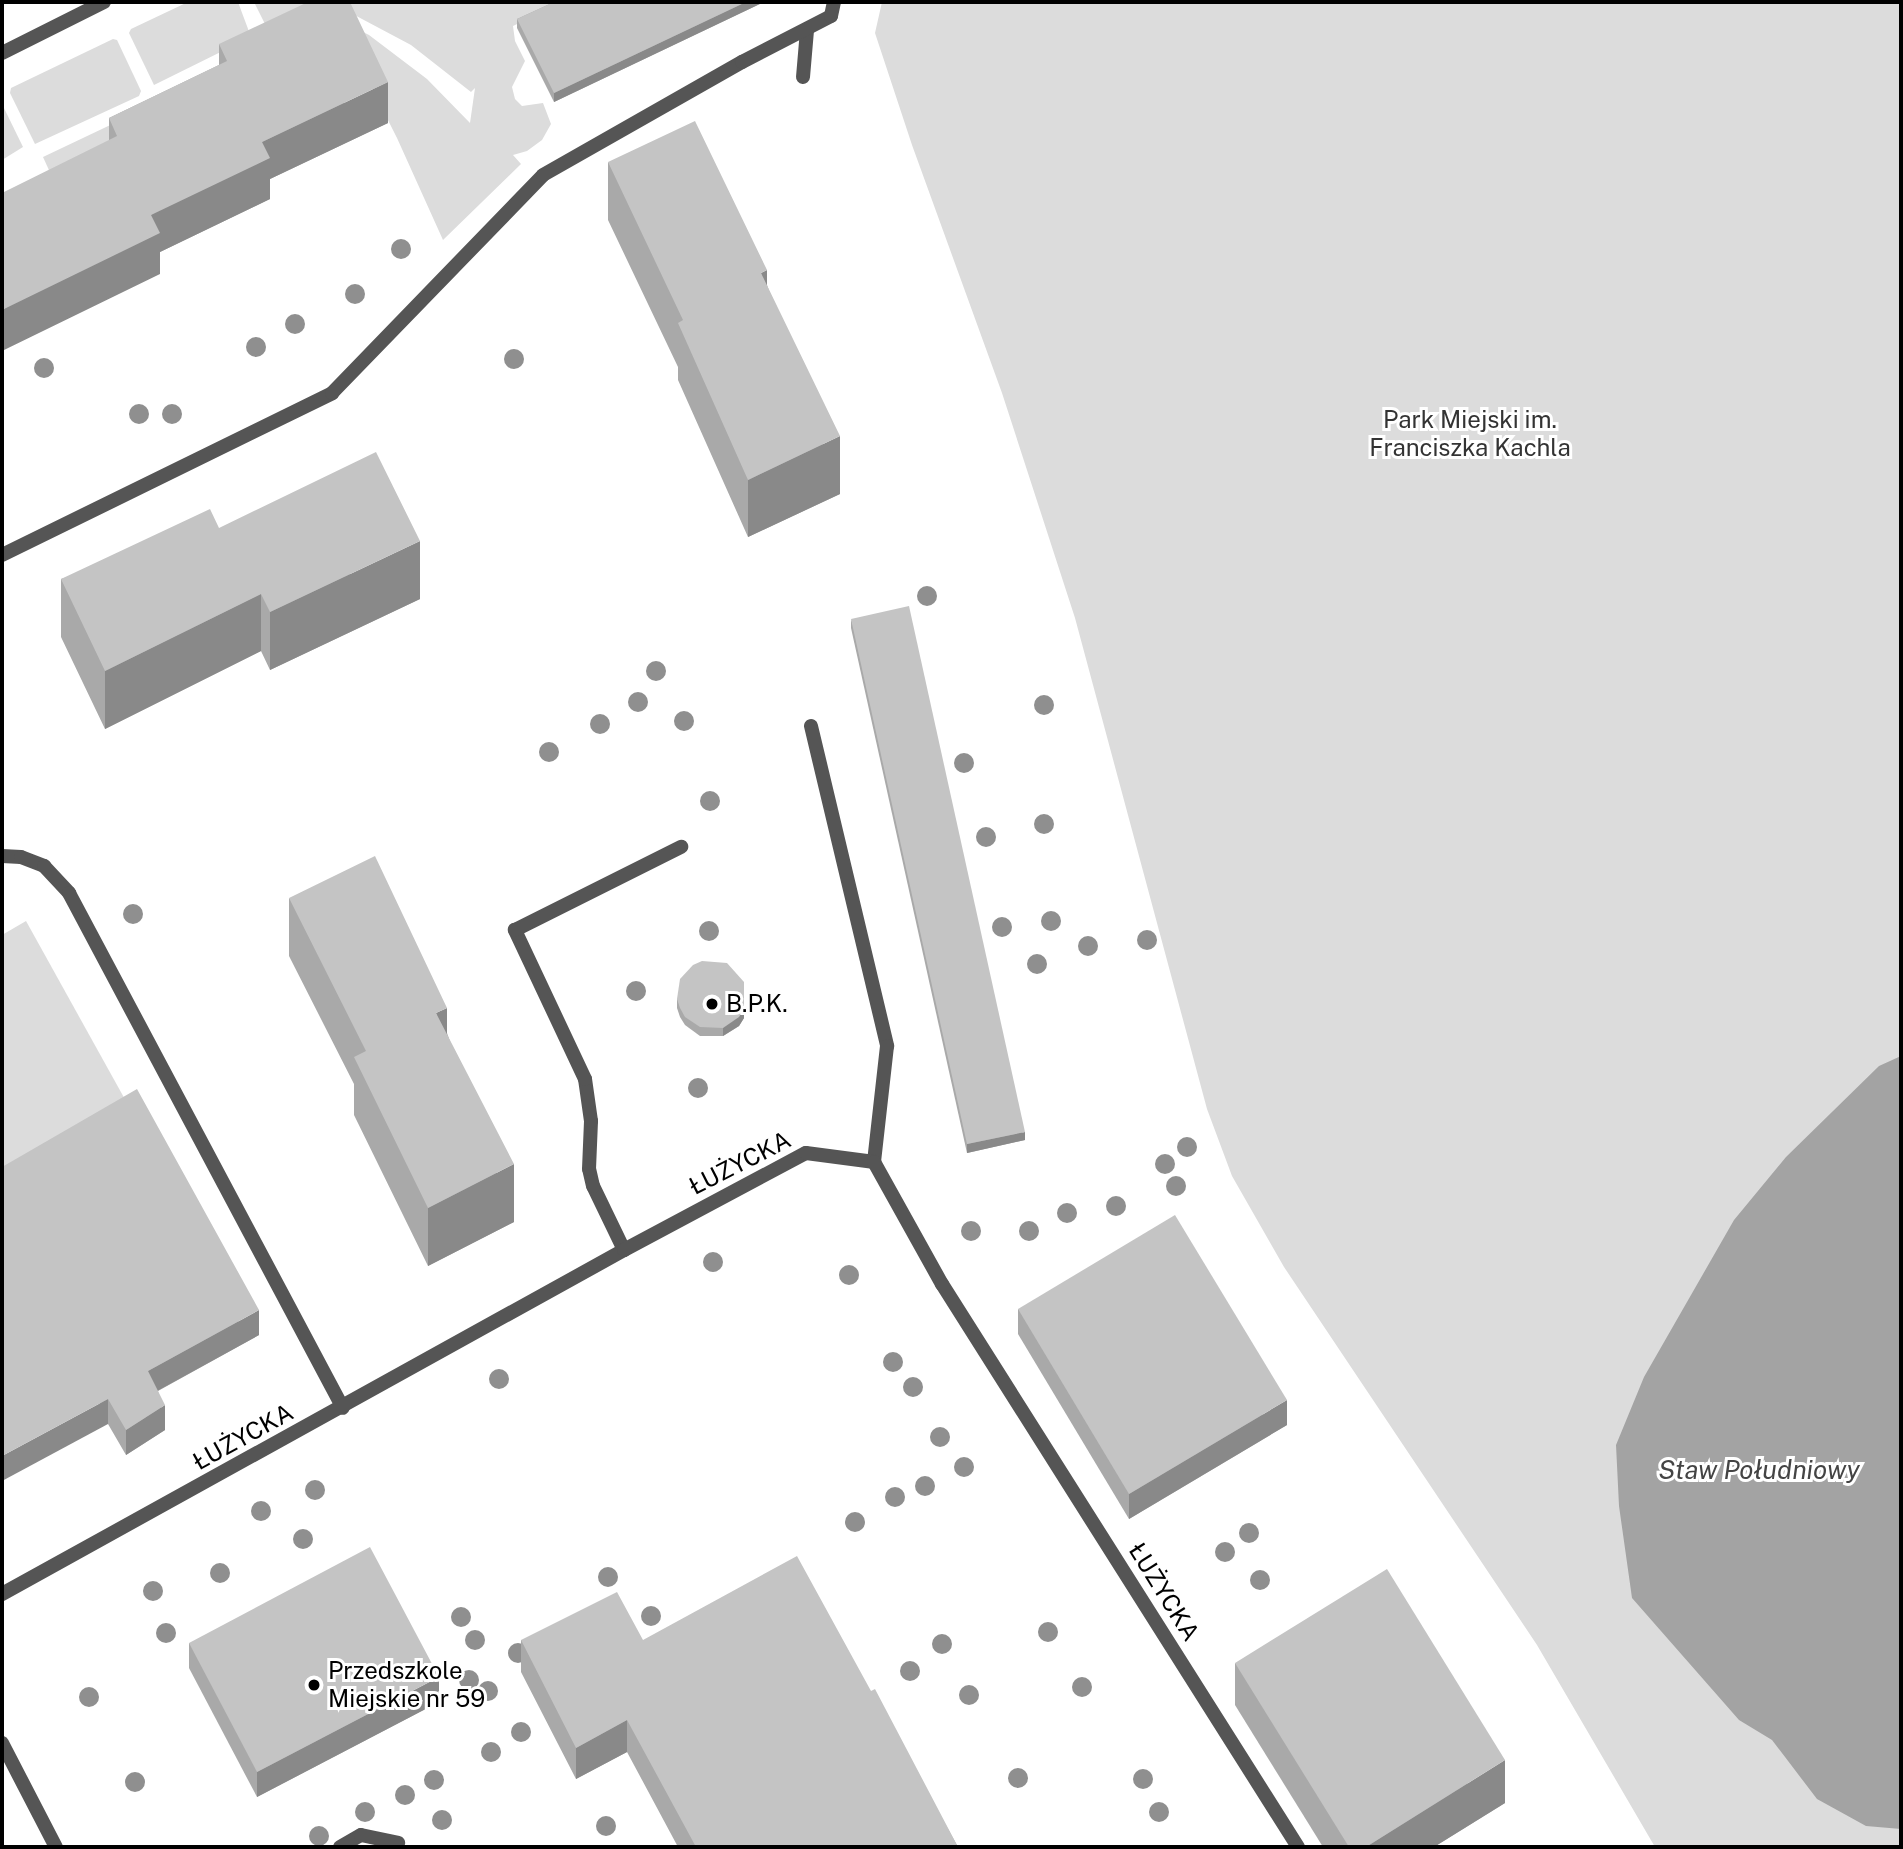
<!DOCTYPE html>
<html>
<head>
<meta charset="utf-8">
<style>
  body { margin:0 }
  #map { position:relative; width:1903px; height:1849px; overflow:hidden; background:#fff; font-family:"Public Sans",sans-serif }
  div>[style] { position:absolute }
  .green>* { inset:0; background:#dcdcdc }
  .water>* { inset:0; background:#a3a3a3 }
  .lane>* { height:14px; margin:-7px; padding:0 7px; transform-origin:7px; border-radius:7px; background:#555 }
  .street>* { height:14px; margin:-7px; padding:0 7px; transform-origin:7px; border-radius:7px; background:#555 }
  .trees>* { width:20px; height:20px; margin:-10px; border-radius:50%; background:#8f8f8f }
  .wall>* { inset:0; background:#a9a9a9 }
  .shaded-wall>* { inset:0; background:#898989 }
  .building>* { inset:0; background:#c4c4c4 }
  .dots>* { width:19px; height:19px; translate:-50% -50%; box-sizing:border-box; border:4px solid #fff; border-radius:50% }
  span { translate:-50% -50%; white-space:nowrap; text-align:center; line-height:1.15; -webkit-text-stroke:6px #fff; paint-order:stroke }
  .park-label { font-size:24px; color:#333 }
  .poi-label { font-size:24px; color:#000 }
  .left { translate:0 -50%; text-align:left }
  .street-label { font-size:24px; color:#000 }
  .water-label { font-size:26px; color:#444; font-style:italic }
  .frame { position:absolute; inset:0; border:4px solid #000; pointer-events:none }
</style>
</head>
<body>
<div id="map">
  <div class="green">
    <div style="clip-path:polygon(188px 2px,238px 2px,251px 37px,154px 85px,129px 33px,131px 29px)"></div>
    <div style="clip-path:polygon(254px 2px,302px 2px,324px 11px,268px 30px)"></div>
    <div style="clip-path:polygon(330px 2px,563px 2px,513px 26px,515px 41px,525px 61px,512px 87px,515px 99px,522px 106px,543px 103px,551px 124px,542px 140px,527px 151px,513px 155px,521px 164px,443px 240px,397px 138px,337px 19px,369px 35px,427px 79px,470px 123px,475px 88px,471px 92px,411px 45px)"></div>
    <div style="clip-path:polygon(882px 2px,1901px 2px,1901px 1847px,1655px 1847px,1537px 1645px,1284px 1267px,1232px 1176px,1207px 1109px,1075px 618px,1002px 393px,912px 145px,875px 33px)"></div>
    <div style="clip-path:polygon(113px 39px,117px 40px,141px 91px,139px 96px,35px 144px,10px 93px,11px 88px)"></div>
    <div style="clip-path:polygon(2px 104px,23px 147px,2px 160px)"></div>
    <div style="clip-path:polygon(144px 109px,64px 203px,43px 157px)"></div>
    <div style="clip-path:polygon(26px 921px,127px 1103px,2px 1172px,2px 935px)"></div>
  </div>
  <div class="water">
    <div style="clip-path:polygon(1901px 1056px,1901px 1829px,1866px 1826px,1817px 1799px,1772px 1740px,1739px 1720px,1632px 1598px,1619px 1506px,1616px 1445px,1644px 1377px,1734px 1220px,1786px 1157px,1879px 1066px)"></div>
  </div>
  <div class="lane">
    <div style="left:803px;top:77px;width:47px;rotate:-85.1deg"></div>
    <div style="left:2px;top:555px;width:368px;rotate:-26.1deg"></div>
    <div style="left:332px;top:393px;width:303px;rotate:-45.9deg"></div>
    <div style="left:543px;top:175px;width:229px;rotate:-29.6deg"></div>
    <div style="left:742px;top:62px;width:100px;rotate:-27.3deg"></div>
    <div style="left:831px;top:16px;width:14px;rotate:-78deg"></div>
    <div style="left:811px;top:726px;width:329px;rotate:76.6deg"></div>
    <div style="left:887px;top:1046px;width:117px;rotate:96.4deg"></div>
    <div style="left:2px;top:856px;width:19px;rotate:3deg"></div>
    <div style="left:21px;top:857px;width:25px;rotate:21deg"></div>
    <div style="left:44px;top:866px;width:37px;rotate:47deg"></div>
    <div style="left:69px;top:893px;width:583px;rotate:61.99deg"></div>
    <div style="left:624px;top:1250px;width:71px;rotate:-115.8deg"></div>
    <div style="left:593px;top:1186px;width:17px;rotate:-103deg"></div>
    <div style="left:589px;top:1169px;width:48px;rotate:-87.6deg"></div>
    <div style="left:591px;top:1121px;width:42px;rotate:-98.1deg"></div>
    <div style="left:585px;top:1079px;width:165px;rotate:-115.2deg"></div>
    <div style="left:515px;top:930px;width:186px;rotate:-26.6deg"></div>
    <div style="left:2px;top:1743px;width:117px;rotate:62.6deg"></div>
    <div style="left:340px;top:1847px;width:24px;rotate:-30deg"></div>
    <div style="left:361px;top:1835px;width:38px;rotate:12deg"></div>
  </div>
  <div class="street">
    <div style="left:2px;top:53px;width:114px;rotate:-26.6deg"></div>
    <div style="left:2px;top:1594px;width:711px;rotate:-28.94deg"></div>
    <div style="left:624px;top:1250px;width:206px;rotate:-28.1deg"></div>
    <div style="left:806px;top:1153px;width:69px;rotate:7.5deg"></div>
    <div style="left:874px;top:1162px;width:140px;rotate:60.9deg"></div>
    <div style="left:942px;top:1284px;width:666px;rotate:57.69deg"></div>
  </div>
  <div class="trees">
    <div style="left:401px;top:249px"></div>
    <div style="left:355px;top:294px"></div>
    <div style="left:295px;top:324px"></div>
    <div style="left:256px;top:347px"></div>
    <div style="left:514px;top:359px"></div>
    <div style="left:44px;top:368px"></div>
    <div style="left:139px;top:414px"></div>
    <div style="left:172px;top:414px"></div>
    <div style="left:927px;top:596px"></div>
    <div style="left:656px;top:671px"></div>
    <div style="left:638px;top:702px"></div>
    <div style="left:1044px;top:705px"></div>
    <div style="left:684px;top:721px"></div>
    <div style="left:600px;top:724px"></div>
    <div style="left:549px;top:752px"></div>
    <div style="left:964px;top:763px"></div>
    <div style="left:710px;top:801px"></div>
    <div style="left:1044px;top:824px"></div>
    <div style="left:986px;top:837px"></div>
    <div style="left:133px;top:914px"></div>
    <div style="left:1051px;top:921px"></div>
    <div style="left:1002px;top:927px"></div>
    <div style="left:709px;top:931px"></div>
    <div style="left:1147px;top:940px"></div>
    <div style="left:1088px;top:946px"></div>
    <div style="left:1037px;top:964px"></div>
    <div style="left:636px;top:991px"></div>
    <div style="left:698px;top:1088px"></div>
    <div style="left:1187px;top:1147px"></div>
    <div style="left:1165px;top:1164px"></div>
    <div style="left:1176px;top:1186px"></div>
    <div style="left:1116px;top:1206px"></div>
    <div style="left:1067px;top:1213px"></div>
    <div style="left:971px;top:1231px"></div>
    <div style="left:1029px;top:1231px"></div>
    <div style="left:713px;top:1262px"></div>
    <div style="left:849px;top:1275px"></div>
    <div style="left:893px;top:1362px"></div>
    <div style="left:499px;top:1379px"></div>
    <div style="left:913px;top:1387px"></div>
    <div style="left:940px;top:1437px"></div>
    <div style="left:964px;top:1467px"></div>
    <div style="left:925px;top:1486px"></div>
    <div style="left:315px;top:1490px"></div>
    <div style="left:895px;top:1497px"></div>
    <div style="left:261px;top:1511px"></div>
    <div style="left:855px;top:1522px"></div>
    <div style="left:1249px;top:1533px"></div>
    <div style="left:303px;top:1539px"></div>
    <div style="left:1225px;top:1552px"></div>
    <div style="left:220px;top:1573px"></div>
    <div style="left:608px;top:1577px"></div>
    <div style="left:1260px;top:1580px"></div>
    <div style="left:153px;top:1591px"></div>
    <div style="left:651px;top:1616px"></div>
    <div style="left:461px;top:1617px"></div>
    <div style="left:1048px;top:1632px"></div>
    <div style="left:166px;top:1633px"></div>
    <div style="left:475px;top:1640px"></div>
    <div style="left:942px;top:1644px"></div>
    <div style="left:518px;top:1653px"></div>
    <div style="left:910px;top:1671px"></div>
    <div style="left:469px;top:1680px"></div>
    <div style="left:1082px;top:1687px"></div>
    <div style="left:488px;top:1691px"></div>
    <div style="left:969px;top:1695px"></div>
    <div style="left:89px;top:1697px"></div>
    <div style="left:521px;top:1732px"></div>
    <div style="left:491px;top:1752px"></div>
    <div style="left:1018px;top:1778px"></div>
    <div style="left:1143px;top:1779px"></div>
    <div style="left:434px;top:1780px"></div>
    <div style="left:135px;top:1782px"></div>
    <div style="left:405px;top:1795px"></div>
    <div style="left:365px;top:1812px"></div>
    <div style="left:1159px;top:1812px"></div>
    <div style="left:442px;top:1820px"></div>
    <div style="left:606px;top:1826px"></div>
    <div style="left:319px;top:1836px"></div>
  </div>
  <div class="wall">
    <div style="clip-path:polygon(554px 2px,764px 2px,554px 102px,517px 28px,517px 19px)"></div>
    <div style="clip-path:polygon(219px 44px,388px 123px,270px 179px,270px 199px,160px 252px,160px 274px,109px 140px,109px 118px,219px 65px)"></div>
    <div style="clip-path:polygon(608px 162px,767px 285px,840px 494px,748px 537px,678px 380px,678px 367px,608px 220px)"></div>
    <div style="clip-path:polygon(219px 528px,420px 599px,270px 670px,261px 651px,105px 729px,61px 637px,61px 579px)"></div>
    <div style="clip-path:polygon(851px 619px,1025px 1140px,967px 1153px,851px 628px)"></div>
    <div style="clip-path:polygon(289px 898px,447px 1033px,514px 1222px,428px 1266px,354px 1115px,354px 1084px,289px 956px)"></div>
    <div style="clip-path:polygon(677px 999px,744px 1018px,739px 1026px,723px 1036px,700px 1036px,685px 1025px,680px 1017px,677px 1008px)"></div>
    <div style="clip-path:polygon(2px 1167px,259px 1335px,158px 1391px,165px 1430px,126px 1455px,108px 1424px)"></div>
    <div style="clip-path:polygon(1018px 1309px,1287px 1425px,1129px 1519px,1018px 1334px)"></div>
    <div style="clip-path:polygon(521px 1640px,643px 1640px,871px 1691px,958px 1847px,678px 1847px,627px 1752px,576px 1779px,521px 1672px)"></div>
    <div style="clip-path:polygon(189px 1643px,439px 1702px,257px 1797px,189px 1668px)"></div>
    <div style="clip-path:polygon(1235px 1663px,1505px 1803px,1434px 1847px,1323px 1847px,1235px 1705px)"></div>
  </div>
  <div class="shaded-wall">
    <div style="clip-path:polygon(746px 2px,764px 2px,554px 102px,554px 93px)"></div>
    <div style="clip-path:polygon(388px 82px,388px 123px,270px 179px,270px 199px,160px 252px,160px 274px,2px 351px,2px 310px,151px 215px,262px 142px)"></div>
    <div style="clip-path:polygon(767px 270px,767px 328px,761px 273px)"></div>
    <div style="clip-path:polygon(840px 436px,840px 494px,748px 537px,748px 480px)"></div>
    <div style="clip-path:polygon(420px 541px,420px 599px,270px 670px,270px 612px)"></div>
    <div style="clip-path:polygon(261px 594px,261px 651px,105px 729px,105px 671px)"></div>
    <div style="clip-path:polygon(744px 982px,744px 1018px,739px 1026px,723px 1036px,723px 1028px)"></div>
    <div style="clip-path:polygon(447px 1008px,447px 1065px,436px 1013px)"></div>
    <div style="clip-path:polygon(1025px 1132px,1025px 1140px,967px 1153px,967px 1144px)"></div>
    <div style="clip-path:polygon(514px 1164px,514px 1222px,428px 1266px,428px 1208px)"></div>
    <div style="clip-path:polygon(259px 1310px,259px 1335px,148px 1396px,148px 1371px)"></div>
    <div style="clip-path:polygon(108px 1399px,108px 1424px,2px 1481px,2px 1456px)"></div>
    <div style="clip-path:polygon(1287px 1400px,1287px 1425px,1129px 1519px,1129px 1494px)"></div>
    <div style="clip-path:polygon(165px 1405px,165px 1430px,126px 1455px,126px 1430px)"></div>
    <div style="clip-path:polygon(439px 1677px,439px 1702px,257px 1797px,257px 1772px)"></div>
    <div style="clip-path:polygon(627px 1720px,627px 1752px,576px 1779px,576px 1748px)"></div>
    <div style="clip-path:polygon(1505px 1760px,1505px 1803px,1434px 1847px,1366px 1847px)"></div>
  </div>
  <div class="building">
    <div style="clip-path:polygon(308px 2px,350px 2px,388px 82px,262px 142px,270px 158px,151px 215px,160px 233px,2px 310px,2px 193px,117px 136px,109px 118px,227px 61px,219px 44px)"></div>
    <div style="clip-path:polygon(554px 2px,746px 2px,554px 93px,517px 19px)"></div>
    <div style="clip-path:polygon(695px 121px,767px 270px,761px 273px,840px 436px,748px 480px,678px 323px,683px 320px,608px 162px)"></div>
    <div style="clip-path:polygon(376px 452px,420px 541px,270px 612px,261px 594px,105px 671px,61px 579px,210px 509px,219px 528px)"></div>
    <div style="clip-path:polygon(909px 606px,1025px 1132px,967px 1144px,851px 619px)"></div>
    <div style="clip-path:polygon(375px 856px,447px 1008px,436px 1013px,514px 1164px,428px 1208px,354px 1057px,366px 1051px,289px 898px)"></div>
    <div style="clip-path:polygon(702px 961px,727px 963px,744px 982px,744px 1009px,739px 1017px,723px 1028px,700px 1027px,685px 1017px,680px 1008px,677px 999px,680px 979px,693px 965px)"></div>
    <div style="clip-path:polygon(137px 1089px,259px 1310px,148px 1371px,165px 1405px,126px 1430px,108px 1399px,2px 1456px,2px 1167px)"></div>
    <div style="clip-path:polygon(1175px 1215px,1287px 1400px,1129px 1494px,1018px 1309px)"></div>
    <div style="clip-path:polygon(370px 1547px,439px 1677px,257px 1772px,189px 1643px)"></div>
    <div style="clip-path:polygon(797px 1556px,871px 1691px,875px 1689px,958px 1847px,696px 1847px,627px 1720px,576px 1748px,521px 1640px,617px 1592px,643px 1640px)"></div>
    <div style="clip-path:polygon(1387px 1569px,1505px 1760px,1366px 1847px,1349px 1847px,1235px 1663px)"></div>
  </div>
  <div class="dots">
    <div style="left:712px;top:1004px;background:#000"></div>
    <div style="left:314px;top:1685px;background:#000"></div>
  </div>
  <div class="park-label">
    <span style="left:1470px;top:434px">Park Miejski im.<br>Franciszka Kachla</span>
  </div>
  <div class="poi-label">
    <span class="left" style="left:726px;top:1004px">B.P.K.</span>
    <span class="left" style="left:328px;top:1685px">Przedszkole<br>Miejskie nr 59</span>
  </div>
  <div class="street-label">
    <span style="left:740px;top:1163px;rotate:-27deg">ŁUŻYCKA</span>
    <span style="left:243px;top:1437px;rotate:-29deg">ŁUŻYCKA</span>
    <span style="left:1164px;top:1592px;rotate:58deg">ŁUŻYCKA</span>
  </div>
  <div class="water-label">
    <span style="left:1759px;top:1470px">Staw Południowy</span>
  </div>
  <div class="frame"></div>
</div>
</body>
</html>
